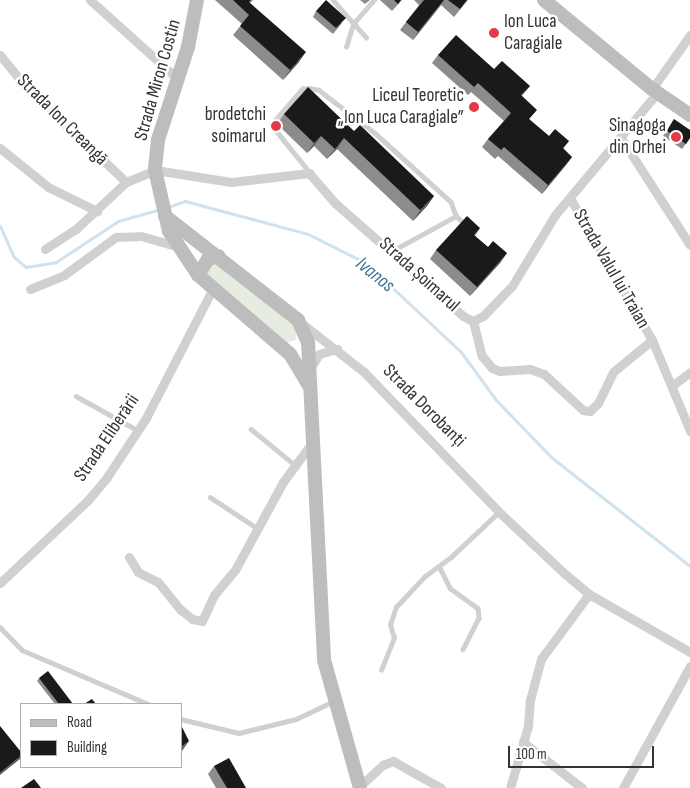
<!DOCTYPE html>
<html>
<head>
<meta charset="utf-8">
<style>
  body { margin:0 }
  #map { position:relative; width:690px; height:788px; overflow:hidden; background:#fff; font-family:"Sofia Sans Condensed",sans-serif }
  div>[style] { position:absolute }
  .green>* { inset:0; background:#e6ecdf }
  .stream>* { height:3px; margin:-1.5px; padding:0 1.5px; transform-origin:1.5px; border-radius:1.5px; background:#cfe2ee }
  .lane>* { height:4.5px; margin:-2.25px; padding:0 2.25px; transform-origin:2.25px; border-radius:2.25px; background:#d0d0d0 }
  .street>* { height:9px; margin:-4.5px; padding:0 4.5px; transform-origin:4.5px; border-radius:4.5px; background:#d0d0d0 }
  .secondary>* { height:14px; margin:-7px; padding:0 7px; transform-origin:7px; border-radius:7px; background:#bdbdbd }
  .wall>* { inset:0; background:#8c8c8c }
  .shaded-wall>* { inset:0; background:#5f5f5f }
  .building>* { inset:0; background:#1a1a1a }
  .dots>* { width:14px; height:14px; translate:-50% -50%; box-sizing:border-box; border:2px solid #fff; border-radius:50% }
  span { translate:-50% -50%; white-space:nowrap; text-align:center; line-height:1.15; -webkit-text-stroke:5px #fff; paint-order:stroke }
  .poi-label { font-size:19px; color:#333 }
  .left { translate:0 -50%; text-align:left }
  .right { translate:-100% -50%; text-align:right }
  .street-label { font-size:19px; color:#333 }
  .water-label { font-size:20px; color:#3f7597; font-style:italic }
  .legend { position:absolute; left:20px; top:703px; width:162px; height:65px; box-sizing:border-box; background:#fff; border:1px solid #adadad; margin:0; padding:6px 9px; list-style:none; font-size:15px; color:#333 }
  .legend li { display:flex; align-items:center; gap:10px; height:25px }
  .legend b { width:25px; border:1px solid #adadad }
  .scale { position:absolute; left:508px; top:746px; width:146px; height:22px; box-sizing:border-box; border:2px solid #333; border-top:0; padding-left:6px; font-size:15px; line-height:18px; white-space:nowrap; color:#333; -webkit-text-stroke:4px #fff; paint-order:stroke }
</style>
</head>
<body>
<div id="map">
  <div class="green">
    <div style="clip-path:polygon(218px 262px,297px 327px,296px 340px,285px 343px,207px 279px,206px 267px)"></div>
  </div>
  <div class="stream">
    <div style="left:167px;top:207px;width:19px;rotate:-18deg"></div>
    <div style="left:185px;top:201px;width:127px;rotate:15deg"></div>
    <div style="left:308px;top:234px;width:65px;rotate:26.6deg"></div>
    <div style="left:366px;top:263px;width:130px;rotate:43.1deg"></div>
    <div style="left:461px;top:352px;width:59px;rotate:53.9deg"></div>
    <div style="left:496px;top:400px;width:79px;rotate:46deg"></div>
    <div style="left:551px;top:457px;width:177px;rotate:38.1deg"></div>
    <div style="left:0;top:226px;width:34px;rotate:66deg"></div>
    <div style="left:14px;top:257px;width:16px;rotate:40deg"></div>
    <div style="left:26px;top:267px;width:30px;rotate:-9deg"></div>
    <div style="left:56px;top:262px;width:74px;rotate:-33.5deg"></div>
    <div style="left:118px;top:221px;width:45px;rotate:-15.6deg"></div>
  </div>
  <div class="lane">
    <div style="left:333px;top:0;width:50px;rotate:48.3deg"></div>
    <div style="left:346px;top:47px;width:24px;rotate:-73deg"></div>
    <div style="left:353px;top:24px;width:32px;rotate:-49deg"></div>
    <div style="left:309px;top:172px;width:60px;rotate:-129deg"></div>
    <div style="left:271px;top:125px;width:48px;rotate:-49.3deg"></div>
    <div style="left:302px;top:89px;width:7px;rotate:-8deg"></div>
    <div style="left:309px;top:88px;width:10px;rotate:11deg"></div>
    <div style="left:319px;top:90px;width:71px;rotate:37.5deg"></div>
    <div style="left:375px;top:133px;width:103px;rotate:42.2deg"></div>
    <div style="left:451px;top:202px;width:15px;rotate:70deg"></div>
    <div style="left:392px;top:251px;width:73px;rotate:-28.7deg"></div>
    <div style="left:456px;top:216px;width:13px;rotate:39deg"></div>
    <div style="left:76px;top:396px;width:70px;rotate:29.1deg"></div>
    <div style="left:251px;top:429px;width:57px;rotate:39.3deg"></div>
    <div style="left:210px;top:497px;width:56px;rotate:33.4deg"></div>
    <div style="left:439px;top:566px;width:25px;rotate:63deg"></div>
    <div style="left:450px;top:588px;width:34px;rotate:36deg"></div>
    <div style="left:478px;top:608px;width:10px;rotate:84deg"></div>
    <div style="left:479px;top:618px;width:35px;rotate:117deg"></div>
    <div style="left:0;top:627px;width:32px;rotate:46deg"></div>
    <div style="left:22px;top:650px;width:137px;rotate:23.2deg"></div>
    <div style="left:381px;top:670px;width:35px;rotate:-68deg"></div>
    <div style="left:394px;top:638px;width:14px;rotate:-107deg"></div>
    <div style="left:390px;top:625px;width:19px;rotate:-72deg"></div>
    <div style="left:396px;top:607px;width:42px;rotate:-46.9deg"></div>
    <div style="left:425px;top:576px;width:32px;rotate:-36deg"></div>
    <div style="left:451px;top:557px;width:66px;rotate:-43.2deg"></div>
    <div style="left:181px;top:719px;width:60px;rotate:13.6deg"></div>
    <div style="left:239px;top:733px;width:59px;rotate:-13.8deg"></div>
    <div style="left:296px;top:719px;width:42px;rotate:-25.3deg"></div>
  </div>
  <div class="street">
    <div style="left:90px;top:0;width:118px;rotate:41.9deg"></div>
    <div style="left:0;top:55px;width:41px;rotate:50.9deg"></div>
    <div style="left:26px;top:87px;width:138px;rotate:43.5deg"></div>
    <div style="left:652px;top:89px;width:66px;rotate:-54.9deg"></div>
    <div style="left:621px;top:138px;width:127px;rotate:57.2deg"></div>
    <div style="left:0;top:148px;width:62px;rotate:39.1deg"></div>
    <div style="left:48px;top:187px;width:55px;rotate:26.1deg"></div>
    <div style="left:570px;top:198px;width:164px;rotate:60deg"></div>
    <div style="left:652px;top:340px;width:99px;rotate:67.3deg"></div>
    <div style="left:45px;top:249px;width:37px;rotate:-33deg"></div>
    <div style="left:76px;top:229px;width:69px;rotate:-43.2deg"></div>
    <div style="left:126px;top:182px;width:31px;rotate:-22deg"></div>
    <div style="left:155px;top:170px;width:77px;rotate:9deg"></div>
    <div style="left:231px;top:182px;width:79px;rotate:-6.6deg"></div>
    <div style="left:309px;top:173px;width:40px;rotate:49deg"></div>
    <div style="left:335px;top:203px;width:171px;rotate:41.4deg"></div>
    <div style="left:463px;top:316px;width:11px;rotate:27deg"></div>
    <div style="left:473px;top:321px;width:11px;rotate:-27deg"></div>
    <div style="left:483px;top:316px;width:42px;rotate:-46deg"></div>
    <div style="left:512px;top:286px;width:83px;rotate:-58.8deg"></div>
    <div style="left:555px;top:215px;width:159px;rotate:-50.1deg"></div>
    <div style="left:30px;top:289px;width:37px;rotate:-22deg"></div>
    <div style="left:64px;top:275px;width:64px;rotate:-36.2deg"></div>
    <div style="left:116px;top:237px;width:25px;rotate:-2deg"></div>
    <div style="left:141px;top:236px;width:37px;rotate:16deg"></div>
    <div style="left:473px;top:321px;width:36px;rotate:76deg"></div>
    <div style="left:482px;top:356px;width:16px;rotate:50deg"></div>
    <div style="left:492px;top:368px;width:9px;rotate:21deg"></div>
    <div style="left:500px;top:371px;width:30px;rotate:-4deg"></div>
    <div style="left:530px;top:369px;width:15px;rotate:20deg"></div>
    <div style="left:544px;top:374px;width:53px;rotate:42.7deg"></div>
    <div style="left:583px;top:410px;width:7px;rotate:8deg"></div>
    <div style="left:590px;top:411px;width:11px;rotate:-45deg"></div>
    <div style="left:598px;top:403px;width:34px;rotate:-64deg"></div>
    <div style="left:613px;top:372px;width:50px;rotate:-39.4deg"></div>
    <div style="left:300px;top:322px;width:81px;rotate:38deg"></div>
    <div style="left:364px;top:372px;width:194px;rotate:46deg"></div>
    <div style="left:499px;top:512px;width:89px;rotate:43.2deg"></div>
    <div style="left:564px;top:573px;width:33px;rotate:40deg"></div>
    <div style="left:589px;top:594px;width:116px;rotate:29.9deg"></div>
    <div style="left:311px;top:367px;width:15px;rotate:-58deg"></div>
    <div style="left:319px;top:354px;width:19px;rotate:-16deg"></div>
    <div style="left:673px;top:385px;width:21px;rotate:-37deg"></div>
    <div style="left:129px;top:557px;width:17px;rotate:59deg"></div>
    <div style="left:138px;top:572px;width:22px;rotate:27deg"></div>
    <div style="left:158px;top:582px;width:36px;rotate:51deg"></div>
    <div style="left:181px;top:610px;width:14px;rotate:39deg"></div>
    <div style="left:192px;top:619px;width:10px;rotate:11deg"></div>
    <div style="left:202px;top:621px;width:29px;rotate:-65deg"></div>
    <div style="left:214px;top:595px;width:33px;rotate:-50deg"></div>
    <div style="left:235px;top:570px;width:100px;rotate:-61.4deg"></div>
    <div style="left:283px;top:482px;width:52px;rotate:-53.6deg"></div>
    <div style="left:0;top:583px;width:121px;rotate:-43.3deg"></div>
    <div style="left:88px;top:500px;width:30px;rotate:-50deg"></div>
    <div style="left:107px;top:477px;width:71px;rotate:-56.5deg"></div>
    <div style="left:146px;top:418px;width:144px;rotate:-62.7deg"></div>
    <div style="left:523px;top:742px;width:75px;rotate:37.9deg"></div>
    <div style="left:359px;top:787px;width:33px;rotate:-43deg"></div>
    <div style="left:383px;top:765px;width:11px;rotate:-22deg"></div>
    <div style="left:393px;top:761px;width:55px;rotate:29.4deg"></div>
    <div style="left:510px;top:788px;width:65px;rotate:-73.8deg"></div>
    <div style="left:528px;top:726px;width:26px;rotate:-86deg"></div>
    <div style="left:530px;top:700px;width:42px;rotate:-75deg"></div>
    <div style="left:541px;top:659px;width:81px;rotate:-53.6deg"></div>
    <div style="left:623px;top:788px;width:139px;rotate:-61.2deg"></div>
  </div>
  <div class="secondary">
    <div style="left:197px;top:0;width:48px;rotate:100.8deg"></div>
    <div style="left:188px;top:47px;width:98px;rotate:107.9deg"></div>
    <div style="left:158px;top:140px;width:30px;rotate:96deg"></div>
    <div style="left:155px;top:170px;width:63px;rotate:77.1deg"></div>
    <div style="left:169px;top:231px;width:53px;rotate:56.6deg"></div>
    <div style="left:198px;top:275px;width:121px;rotate:40.7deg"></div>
    <div style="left:290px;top:354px;width:37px;rotate:59deg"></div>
    <div style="left:544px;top:0;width:140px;rotate:39.5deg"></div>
    <div style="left:652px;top:89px;width:46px;rotate:34.4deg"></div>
    <div style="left:165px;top:216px;width:169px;rotate:38deg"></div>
    <div style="left:298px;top:320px;width:24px;rotate:66deg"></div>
    <div style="left:308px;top:342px;width:318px;rotate:87.1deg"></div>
    <div style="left:324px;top:660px;width:133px;rotate:74.3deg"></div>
    <div style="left:198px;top:275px;width:19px;rotate:-58deg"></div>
    <div style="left:208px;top:259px;width:11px;rotate:-15deg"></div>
  </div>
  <div class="wall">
    <div style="clip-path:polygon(215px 0,253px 0,250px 3px,299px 62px,283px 80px,233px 35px,242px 24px)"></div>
    <div style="clip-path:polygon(360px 0,370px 0,365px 4px)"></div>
    <div style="clip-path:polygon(380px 0,402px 0,392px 11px)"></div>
    <div style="clip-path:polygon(414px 0,468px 0,454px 17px,441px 5px,413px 40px,400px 30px,419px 5px)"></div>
    <div style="clip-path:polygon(316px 11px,342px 23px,333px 34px,313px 17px)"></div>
    <div style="clip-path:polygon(438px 55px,494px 69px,530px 86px,522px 96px,530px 120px,549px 136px,569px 141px,563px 149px,572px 157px,566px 165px,542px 194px,498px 156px,495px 159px,482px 147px,488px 139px,504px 121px,471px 92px,468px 95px,432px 63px)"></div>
    <div style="clip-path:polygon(284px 114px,354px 131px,434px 196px,427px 206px,413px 221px,337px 149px,327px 159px,314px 146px,307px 153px,277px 124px)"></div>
    <div style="clip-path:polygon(674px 119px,690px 138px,682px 149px,663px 136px)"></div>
    <div style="clip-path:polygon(480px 228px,475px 236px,488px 247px,507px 253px,500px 263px,470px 296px,430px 259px,436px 250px)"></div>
    <div style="clip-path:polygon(39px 678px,73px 704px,55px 704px,37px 681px)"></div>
    <div style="clip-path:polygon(214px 766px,246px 788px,216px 788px,208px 774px)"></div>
  </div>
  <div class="shaded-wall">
    <div style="clip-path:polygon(445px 0,413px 40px,418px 32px)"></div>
    <div style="clip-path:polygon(306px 52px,299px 62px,283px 80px,290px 70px)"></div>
    <div style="clip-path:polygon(321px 136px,314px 146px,307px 153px,314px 143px)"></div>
    <div style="clip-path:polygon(344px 138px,337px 149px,327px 159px,335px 149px)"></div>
    <div style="clip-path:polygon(572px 157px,566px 165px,542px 194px,548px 185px)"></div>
    <div style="clip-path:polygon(434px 196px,427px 206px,413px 221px,420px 210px)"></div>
    <div style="clip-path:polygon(507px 253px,500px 263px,470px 296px,477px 287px)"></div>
    <div style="clip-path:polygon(189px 741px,182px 751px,181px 752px,181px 747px)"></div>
    <div style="clip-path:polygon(21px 756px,20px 759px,0 775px,0 773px)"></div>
  </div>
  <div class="building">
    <div style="clip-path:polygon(233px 0,251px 0,249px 2px,306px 52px,290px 70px,240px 26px,249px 15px)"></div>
    <div style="clip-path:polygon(326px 0,346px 18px,336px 28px,316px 11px)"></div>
    <div style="clip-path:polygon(394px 0,401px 0,398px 4px)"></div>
    <div style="clip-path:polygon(424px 0,444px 0,418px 32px,406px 22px)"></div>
    <div style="clip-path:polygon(448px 0,467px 0,460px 9px)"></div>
    <div style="clip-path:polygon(456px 35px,494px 69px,502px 61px,530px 86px,521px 95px,537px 110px,529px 119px,549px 136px,555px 129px,569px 141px,563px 148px,572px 157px,548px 185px,504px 147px,501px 150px,488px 139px,511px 113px,478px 83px,474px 87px,438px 55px)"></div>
    <div style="clip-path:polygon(308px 87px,354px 131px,360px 125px,434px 196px,420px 210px,344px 138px,335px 149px,321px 136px,314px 143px,284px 114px)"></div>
    <div style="clip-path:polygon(674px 119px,690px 130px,690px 138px,686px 144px,667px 131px)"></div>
    <div style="clip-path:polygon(467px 216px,480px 228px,474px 235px,488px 247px,493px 241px,507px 253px,477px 287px,436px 250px)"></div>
    <div style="clip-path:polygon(48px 671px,73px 704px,59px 704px,39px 678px)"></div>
    <div style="clip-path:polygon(92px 699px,96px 704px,84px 704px)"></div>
    <div style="clip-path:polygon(0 726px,21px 752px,21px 756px,0 773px)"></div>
    <div style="clip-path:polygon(181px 727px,182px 727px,189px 741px,181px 747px)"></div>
    <div style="clip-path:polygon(229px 758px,246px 788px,227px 788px,214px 766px)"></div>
    <div style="clip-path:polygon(34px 779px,41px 788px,21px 788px)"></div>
  </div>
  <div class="dots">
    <div style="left:494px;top:33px;background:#e63946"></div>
    <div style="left:474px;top:107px;background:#e63946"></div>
    <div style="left:276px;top:126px;background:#e63946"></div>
    <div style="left:676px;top:137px;background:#e63946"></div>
  </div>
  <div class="poi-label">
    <span class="left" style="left:504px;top:33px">Ion Luca<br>Caragiale</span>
    <span class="right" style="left:464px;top:107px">Liceul Teoretic<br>„Ion Luca Caragiale”</span>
    <span class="right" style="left:266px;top:126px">brodetchi<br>soimarul</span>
    <span class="right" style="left:666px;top:137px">Sinagoga<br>din Orhei</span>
  </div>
  <div class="street-label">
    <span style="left:158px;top:80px;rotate:-74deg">Strada Miron Costin</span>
    <span style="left:62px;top:120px;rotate:45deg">Strada Ion Creangă</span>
    <span style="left:611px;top:269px;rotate:60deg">Strada Valul lui Traian</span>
    <span style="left:419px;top:275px;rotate:42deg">Strada Șoimarul</span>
    <span style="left:424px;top:406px;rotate:45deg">Strada Dorobanți</span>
    <span style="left:107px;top:438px;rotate:-56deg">Strada Eliberării</span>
  </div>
  <div class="water-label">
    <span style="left:375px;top:275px;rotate:39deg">Ivanos</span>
  </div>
  <ul class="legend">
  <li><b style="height:6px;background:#bdbdbd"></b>Road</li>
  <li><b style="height:14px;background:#1a1a1a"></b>Building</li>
  </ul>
  <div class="scale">100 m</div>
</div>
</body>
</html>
